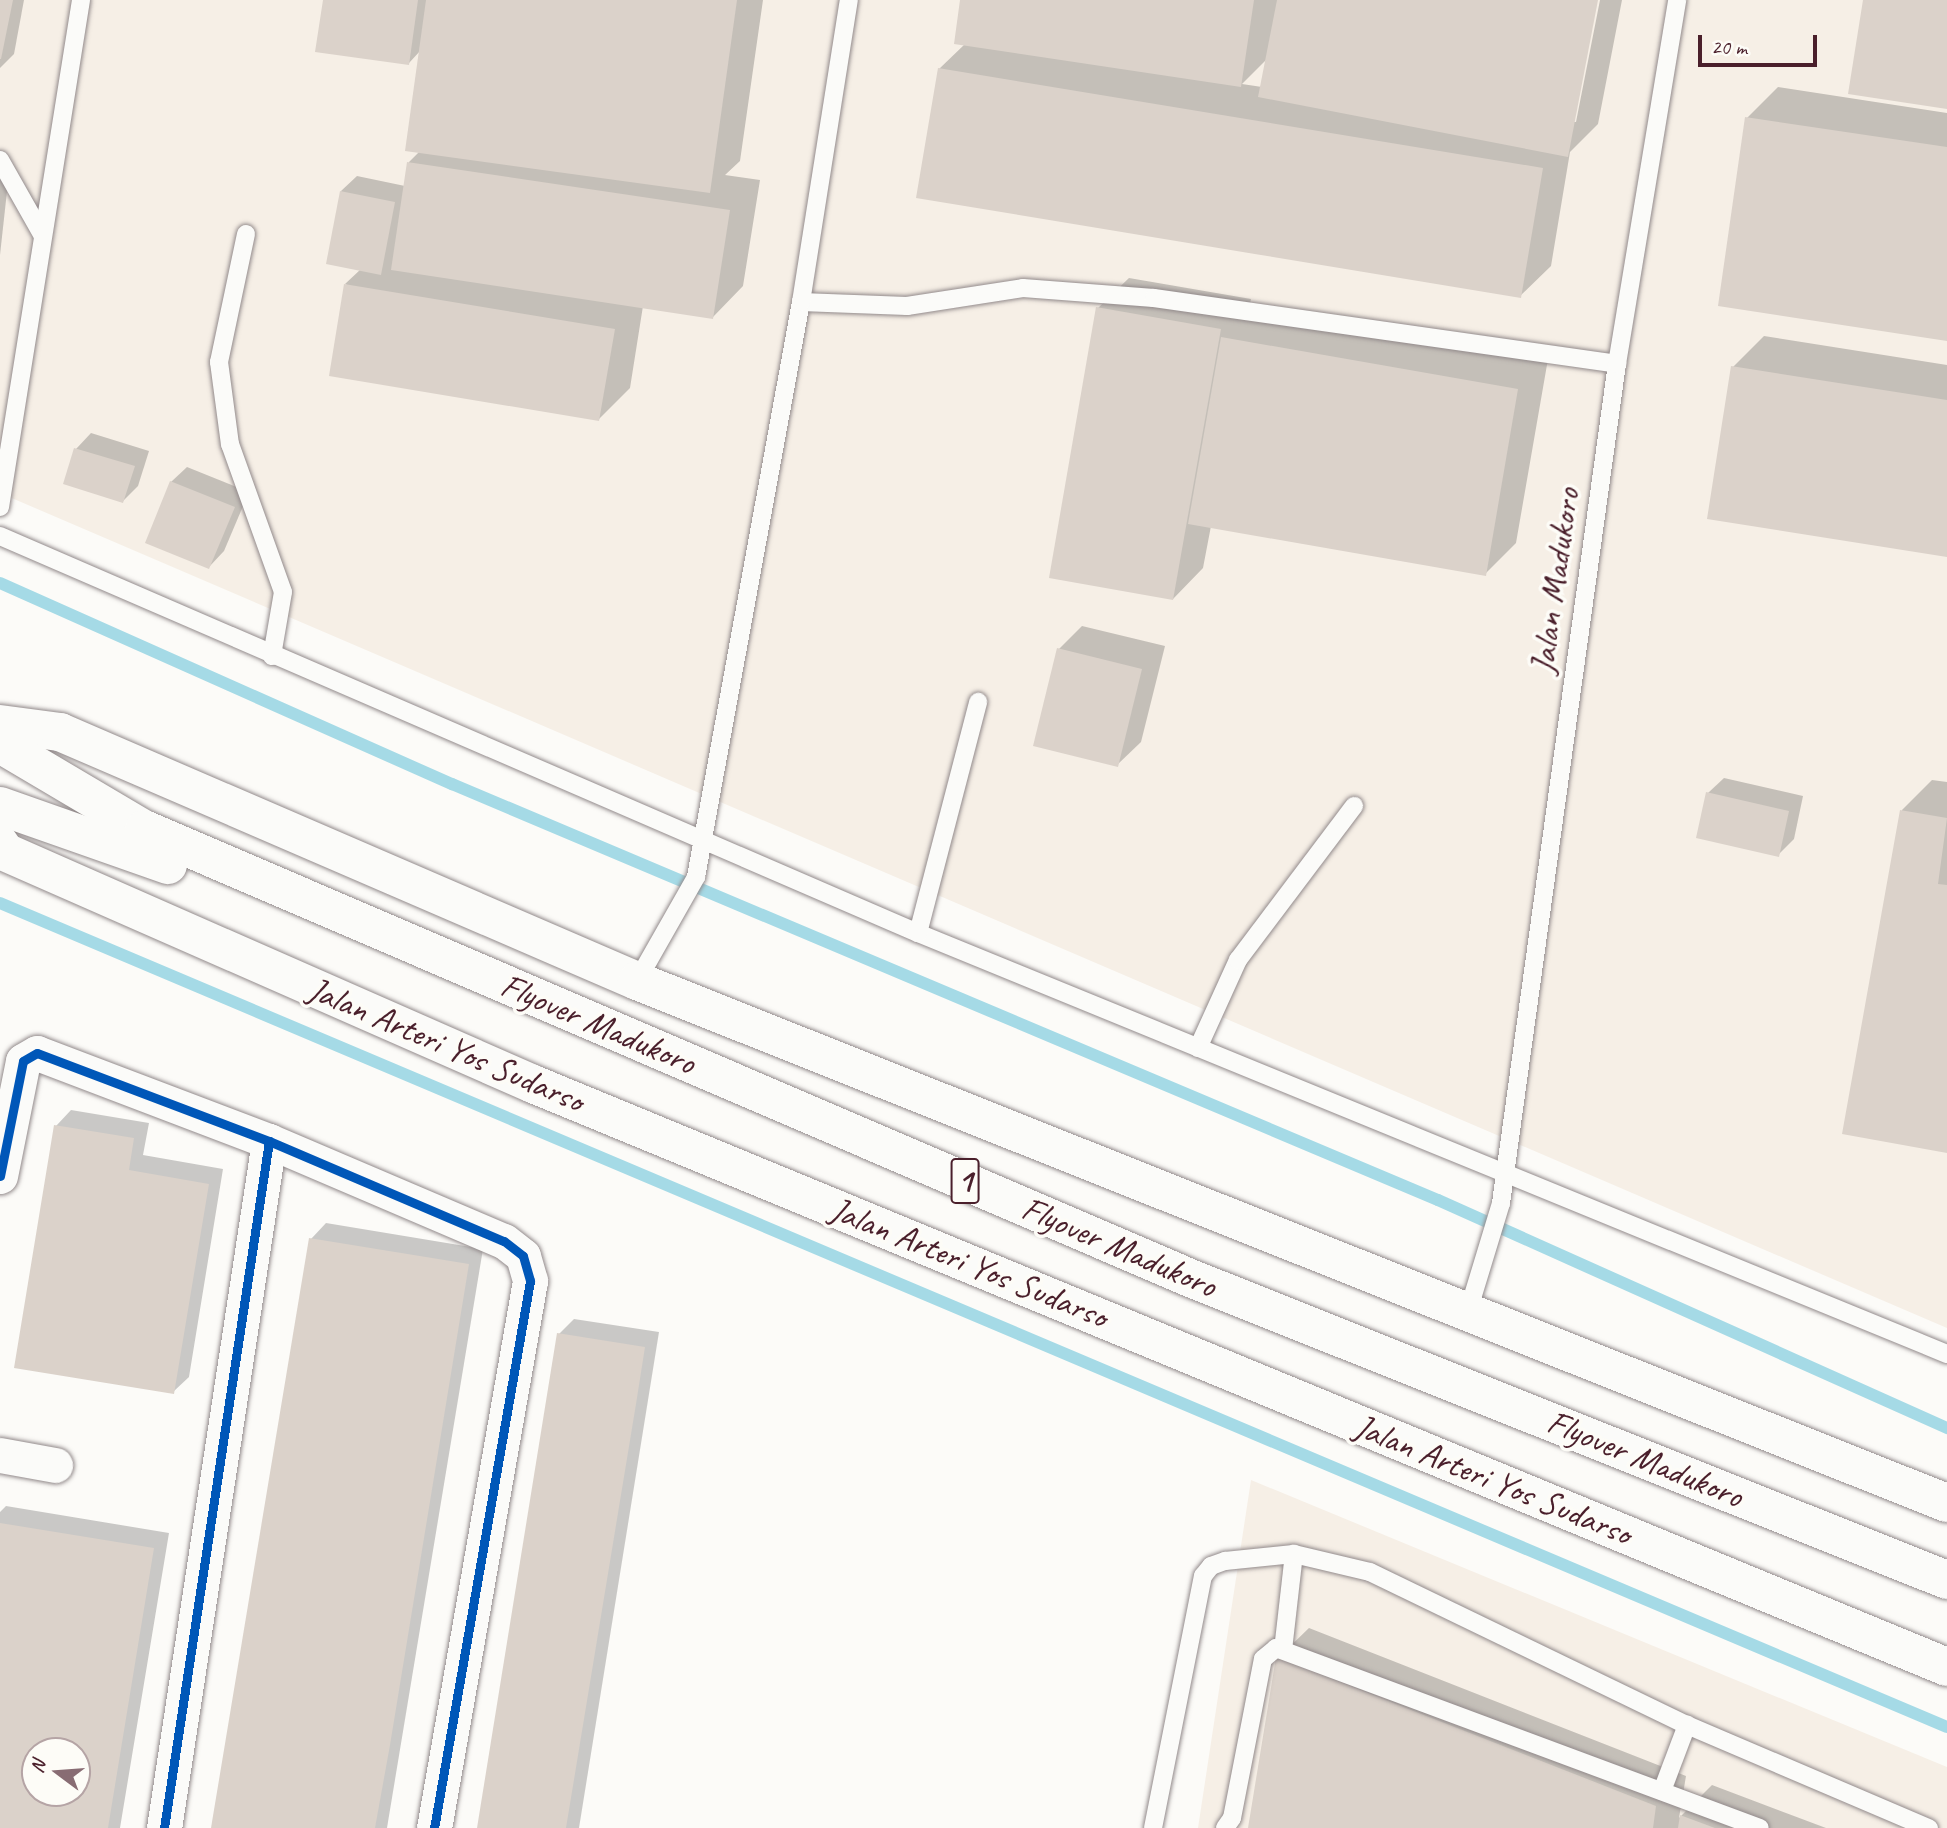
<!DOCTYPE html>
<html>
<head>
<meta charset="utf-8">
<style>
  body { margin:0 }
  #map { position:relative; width:1947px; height:1828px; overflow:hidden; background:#fcfbf8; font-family:Caveat,sans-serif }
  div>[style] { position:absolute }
  .built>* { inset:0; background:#f6efe6 }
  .shadow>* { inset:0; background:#0003 }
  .stream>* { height:12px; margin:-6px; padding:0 6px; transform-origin:6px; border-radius:6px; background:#a5dae6 }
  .building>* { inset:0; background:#dbd2ca }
  .roads { filter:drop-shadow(0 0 2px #928a8b) drop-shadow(0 0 2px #928a8b) }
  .service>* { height:18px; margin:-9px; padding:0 9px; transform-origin:9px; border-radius:9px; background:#fbfbf9 }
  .minor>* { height:35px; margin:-17.5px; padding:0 17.5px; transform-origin:17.5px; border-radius:17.5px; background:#fbfbf9 }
  .trunk>* { height:38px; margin:-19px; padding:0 19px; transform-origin:19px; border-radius:19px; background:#fbfbf9 }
  .cycleway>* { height:9px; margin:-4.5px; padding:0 4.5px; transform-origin:4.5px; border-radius:4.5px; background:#0057b8 }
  span { translate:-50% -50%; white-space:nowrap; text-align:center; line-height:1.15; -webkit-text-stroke:7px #fdfcf7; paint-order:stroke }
  .shield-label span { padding:2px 5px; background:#fdfcf7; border:2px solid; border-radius:5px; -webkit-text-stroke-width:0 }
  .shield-label { font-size:33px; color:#4a1f2b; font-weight:700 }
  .street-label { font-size:35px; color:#4a1f2b }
  .north { position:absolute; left:21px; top:1737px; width:70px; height:70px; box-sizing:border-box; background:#fdfcf7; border:2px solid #b5a4a5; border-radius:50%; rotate:286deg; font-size:19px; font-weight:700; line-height:28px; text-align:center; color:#4a1f2b }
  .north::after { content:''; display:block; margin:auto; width:24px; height:32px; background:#886c73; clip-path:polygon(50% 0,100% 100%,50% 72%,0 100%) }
  .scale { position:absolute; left:1698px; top:35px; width:119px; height:32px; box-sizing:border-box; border:4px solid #4a1f2b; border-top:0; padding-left:9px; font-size:21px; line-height:24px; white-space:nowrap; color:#4a1f2b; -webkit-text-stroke:5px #fdfcf7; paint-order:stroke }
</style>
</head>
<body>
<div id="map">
  <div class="built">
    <div style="clip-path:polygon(0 0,1947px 0,1947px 1328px,0 493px)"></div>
    <div style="clip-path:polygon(1251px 1480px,1947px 1767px,1947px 1828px,1198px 1828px)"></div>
  </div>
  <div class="shadow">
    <div style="clip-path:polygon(0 0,24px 0,14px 54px,0 68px)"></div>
    <div style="clip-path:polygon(324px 0,763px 0,740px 161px,725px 175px,760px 180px,743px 286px,713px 317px,643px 306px,630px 388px,599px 419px,345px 284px,361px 269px,341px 191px,357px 176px,405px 186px,409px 162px,420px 151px,421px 50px,409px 63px)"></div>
    <div style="clip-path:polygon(evenodd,962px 0,1596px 0,1572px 122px,1576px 122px,1600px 0,1622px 0,1598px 124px,1570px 152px,1551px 266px,1520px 296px,939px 69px,965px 44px,962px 0,1268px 58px,1262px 87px,1242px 84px,1268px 58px)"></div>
    <div style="clip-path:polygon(1778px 87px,1947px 113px,1947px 339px,1747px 118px)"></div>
    <div style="clip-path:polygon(0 162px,10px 164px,0 255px)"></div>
    <div style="clip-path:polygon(1129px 278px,1251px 299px,1248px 313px,1548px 359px,1516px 543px,1485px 574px,1211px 526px,1203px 568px,1173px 599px,1098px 308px)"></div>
    <div style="clip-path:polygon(1764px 336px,1947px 365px,1947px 555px,1733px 367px)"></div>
    <div style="clip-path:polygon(91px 433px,149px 451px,138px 486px,123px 501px,65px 483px,76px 449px)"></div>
    <div style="clip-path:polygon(187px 467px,249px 492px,224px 551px,209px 567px,171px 482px)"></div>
    <div style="clip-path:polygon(1082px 626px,1165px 646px,1141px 742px,1117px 765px,1059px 649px)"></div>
    <div style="clip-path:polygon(1724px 778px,1803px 796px,1794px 839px,1778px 855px,1708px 793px)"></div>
    <div style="clip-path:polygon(1932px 780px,1947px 782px,1947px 1151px,1902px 810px)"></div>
    <div style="clip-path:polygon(71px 1110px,149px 1123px,143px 1155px,223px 1169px,189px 1377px,173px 1392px,56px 1126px)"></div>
    <div style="clip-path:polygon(326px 1223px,483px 1249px,387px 1828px,213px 1828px,311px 1239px)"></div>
    <div style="clip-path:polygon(574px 1319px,659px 1332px,579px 1828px,479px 1828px,559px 1334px)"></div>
    <div style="clip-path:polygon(evenodd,6px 1506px,169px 1533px,120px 1828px,0 1828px,0 1512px,6px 1506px,35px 1751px,77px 1751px,77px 1793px,35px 1793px,35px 1751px)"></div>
    <div style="clip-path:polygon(1309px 1628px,1686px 1776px,1679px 1818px,1712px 1785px,1826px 1828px,1250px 1828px,1278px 1658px)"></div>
  </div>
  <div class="stream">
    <div style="left:0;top:583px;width:495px;rotate:24deg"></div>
    <div style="left:452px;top:784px;width:1070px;rotate:22.88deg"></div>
    <div style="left:1438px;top:1200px;width:558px;rotate:24.13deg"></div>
    <div style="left:0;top:903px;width:2114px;rotate:22.94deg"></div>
  </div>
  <div class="building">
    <div style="clip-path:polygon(0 0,13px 0,1px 59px,0 59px)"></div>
    <div style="clip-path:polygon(323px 0,418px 0,409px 65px,315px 52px)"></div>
    <div style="clip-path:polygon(426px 0,737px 0,710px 193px,405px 151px)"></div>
    <div style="clip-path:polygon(960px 0,1254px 0,1241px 87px,954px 44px)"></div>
    <div style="clip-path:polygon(1277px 0,1598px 0,1568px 157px,1258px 97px)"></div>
    <div style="clip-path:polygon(1863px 0,1947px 0,1947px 109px,1848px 94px)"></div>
    <div style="clip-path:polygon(938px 68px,1543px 168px,1521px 298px,916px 198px)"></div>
    <div style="clip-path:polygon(1745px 117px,1947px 147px,1947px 341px,1718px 306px)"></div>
    <div style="clip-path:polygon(407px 162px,730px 210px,713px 319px,391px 270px)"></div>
    <div style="clip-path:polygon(340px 191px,395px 202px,381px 275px,326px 264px)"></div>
    <div style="clip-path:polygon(344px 284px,615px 329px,599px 421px,329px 376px)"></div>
    <div style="clip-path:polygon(1096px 307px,1221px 329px,1173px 600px,1049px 578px)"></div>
    <div style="clip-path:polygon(1221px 337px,1518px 389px,1486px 576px,1188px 524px)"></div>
    <div style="clip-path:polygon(1731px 366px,1947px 400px,1947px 557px,1707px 519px)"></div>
    <div style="clip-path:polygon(74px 448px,135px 466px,123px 503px,63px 484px)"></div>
    <div style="clip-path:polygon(170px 481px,235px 507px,209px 569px,145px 543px)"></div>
    <div style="clip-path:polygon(1057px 648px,1142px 669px,1118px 767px,1033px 746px)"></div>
    <div style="clip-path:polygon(1706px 792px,1789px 811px,1779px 857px,1696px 838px)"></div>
    <div style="clip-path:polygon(1900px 810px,1947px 818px,1938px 884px,1947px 885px,1947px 1153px,1842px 1134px)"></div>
    <div style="clip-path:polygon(54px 1125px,134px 1138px,129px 1170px,209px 1184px,174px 1394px,14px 1368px)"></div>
    <div style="clip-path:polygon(309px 1238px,469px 1264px,390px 1745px,375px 1828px,211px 1828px)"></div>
    <div style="clip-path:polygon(557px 1333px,645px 1347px,636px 1404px,566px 1828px,477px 1828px)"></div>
    <div style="clip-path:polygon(evenodd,0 1523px,154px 1548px,108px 1828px,0 1828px,0 1523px,35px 1751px,77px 1751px,77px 1793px,35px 1793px,35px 1751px)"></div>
    <div style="clip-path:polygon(1276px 1657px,1656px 1806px,1653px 1828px,1248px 1828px)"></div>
    <div style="clip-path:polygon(1680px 1815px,1715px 1828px,1678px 1828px)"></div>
  </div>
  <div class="roads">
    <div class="service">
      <div style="left:0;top:160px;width:87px;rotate:60.5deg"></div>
      <div style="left:246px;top:234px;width:131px;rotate:101.9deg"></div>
      <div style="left:219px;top:362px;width:83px;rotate:82.4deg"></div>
      <div style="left:230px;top:444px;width:157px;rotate:70.3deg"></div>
      <div style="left:283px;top:592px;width:65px;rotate:99.8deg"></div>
      <div style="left:801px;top:302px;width:106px;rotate:2.2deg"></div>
      <div style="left:907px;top:306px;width:117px;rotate:-8.8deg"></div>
      <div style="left:1023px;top:288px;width:131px;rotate:4.4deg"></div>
      <div style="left:1154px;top:298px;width:468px;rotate:8.1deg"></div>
      <div style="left:0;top:507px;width:513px;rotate:-80.92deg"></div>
      <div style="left:0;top:536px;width:1000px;rotate:23.39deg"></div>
      <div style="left:918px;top:933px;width:1112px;rotate:22.25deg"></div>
      <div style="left:918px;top:933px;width:239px;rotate:-75.4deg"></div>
      <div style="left:637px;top:981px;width:120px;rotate:-60.4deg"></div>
      <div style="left:696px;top:877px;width:585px;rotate:-79.65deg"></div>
      <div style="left:801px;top:302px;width:306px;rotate:-81deg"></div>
      <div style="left:1198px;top:1048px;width:97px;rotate:-65.6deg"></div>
      <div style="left:1238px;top:960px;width:193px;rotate:-53deg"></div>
      <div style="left:1467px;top:1315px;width:117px;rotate:-73.1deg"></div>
      <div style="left:1501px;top:1203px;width:847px;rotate:-82.13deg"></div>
      <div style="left:1617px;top:364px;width:369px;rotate:-80.6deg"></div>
      <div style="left:1283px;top:1650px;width:97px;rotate:-83.5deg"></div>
      <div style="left:1662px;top:1791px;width:71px;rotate:-69.3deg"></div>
      <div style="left:1153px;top:1828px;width:257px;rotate:-78.8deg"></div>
      <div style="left:1203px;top:1576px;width:13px;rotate:-51deg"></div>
      <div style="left:1211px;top:1566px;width:15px;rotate:-20deg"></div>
      <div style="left:1225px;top:1561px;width:69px;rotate:-5.8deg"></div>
      <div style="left:1294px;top:1554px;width:78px;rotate:13.3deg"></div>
      <div style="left:1370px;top:1572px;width:352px;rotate:25.8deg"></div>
      <div style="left:1687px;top:1725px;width:263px;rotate:23.1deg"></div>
      <div style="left:1225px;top:1828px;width:12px;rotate:-55deg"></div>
      <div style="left:1232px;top:1818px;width:162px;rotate:-79deg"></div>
      <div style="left:1263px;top:1659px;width:17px;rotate:-40deg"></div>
      <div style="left:1276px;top:1648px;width:516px;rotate:20.4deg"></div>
    </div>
    <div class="minor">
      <div style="left:0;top:1176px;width:117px;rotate:-78.7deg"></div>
      <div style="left:23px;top:1061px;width:16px;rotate:-30deg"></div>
      <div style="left:37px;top:1053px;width:248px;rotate:20.8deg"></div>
      <div style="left:269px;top:1141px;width:255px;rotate:23.1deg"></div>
      <div style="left:504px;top:1241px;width:24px;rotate:38deg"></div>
      <div style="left:523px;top:1256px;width:26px;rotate:74deg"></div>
      <div style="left:530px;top:1281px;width:555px;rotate:99.95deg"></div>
      <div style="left:0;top:1455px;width:56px;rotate:10.3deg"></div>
      <div style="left:164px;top:1828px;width:695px;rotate:-81.31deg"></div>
    </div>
    <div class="trunk">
      <div style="left:0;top:724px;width:61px;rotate:7.6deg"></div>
      <div style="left:60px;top:732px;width:628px;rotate:23.34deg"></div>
      <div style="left:637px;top:981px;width:1410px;rotate:21.73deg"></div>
      <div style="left:0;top:744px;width:167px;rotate:30.6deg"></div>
      <div style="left:144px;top:829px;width:1138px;rotate:23.23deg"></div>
      <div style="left:1190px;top:1278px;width:815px;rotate:21.75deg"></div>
      <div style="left:0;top:806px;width:178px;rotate:19.4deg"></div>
      <div style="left:0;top:844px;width:9px;rotate:58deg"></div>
      <div style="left:5px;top:852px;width:577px;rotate:23.72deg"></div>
      <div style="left:533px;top:1084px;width:1529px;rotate:22.41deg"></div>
    </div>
  </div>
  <div class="cycleway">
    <div style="left:0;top:1176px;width:117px;rotate:-78.7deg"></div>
    <div style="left:23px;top:1061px;width:16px;rotate:-30deg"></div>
    <div style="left:37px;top:1053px;width:248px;rotate:20.8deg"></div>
    <div style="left:269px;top:1141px;width:255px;rotate:23.1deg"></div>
    <div style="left:504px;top:1241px;width:24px;rotate:38deg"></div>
    <div style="left:523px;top:1256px;width:26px;rotate:74deg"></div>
    <div style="left:530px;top:1281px;width:555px;rotate:99.95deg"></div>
    <div style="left:164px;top:1828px;width:695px;rotate:-81.31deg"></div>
  </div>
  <div class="shield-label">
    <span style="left:965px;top:1181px">1</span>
  </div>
  <div class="street-label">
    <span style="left:1555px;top:581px;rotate:-82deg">Jalan Madukoro</span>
    <span style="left:598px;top:1024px;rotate:23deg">Flyover Madukoro</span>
    <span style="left:446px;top:1045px;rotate:23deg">Jalan Arteri Yos Sudarso</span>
    <span style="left:1119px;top:1247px;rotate:23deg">Flyover Madukoro</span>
    <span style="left:969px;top:1263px;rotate:22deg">Jalan Arteri Yos Sudarso</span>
    <span style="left:1645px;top:1459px;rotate:22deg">Flyover Madukoro</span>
    <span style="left:1493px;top:1480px;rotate:22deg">Jalan Arteri Yos Sudarso</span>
  </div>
  <div class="north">N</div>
  <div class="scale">20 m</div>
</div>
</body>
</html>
